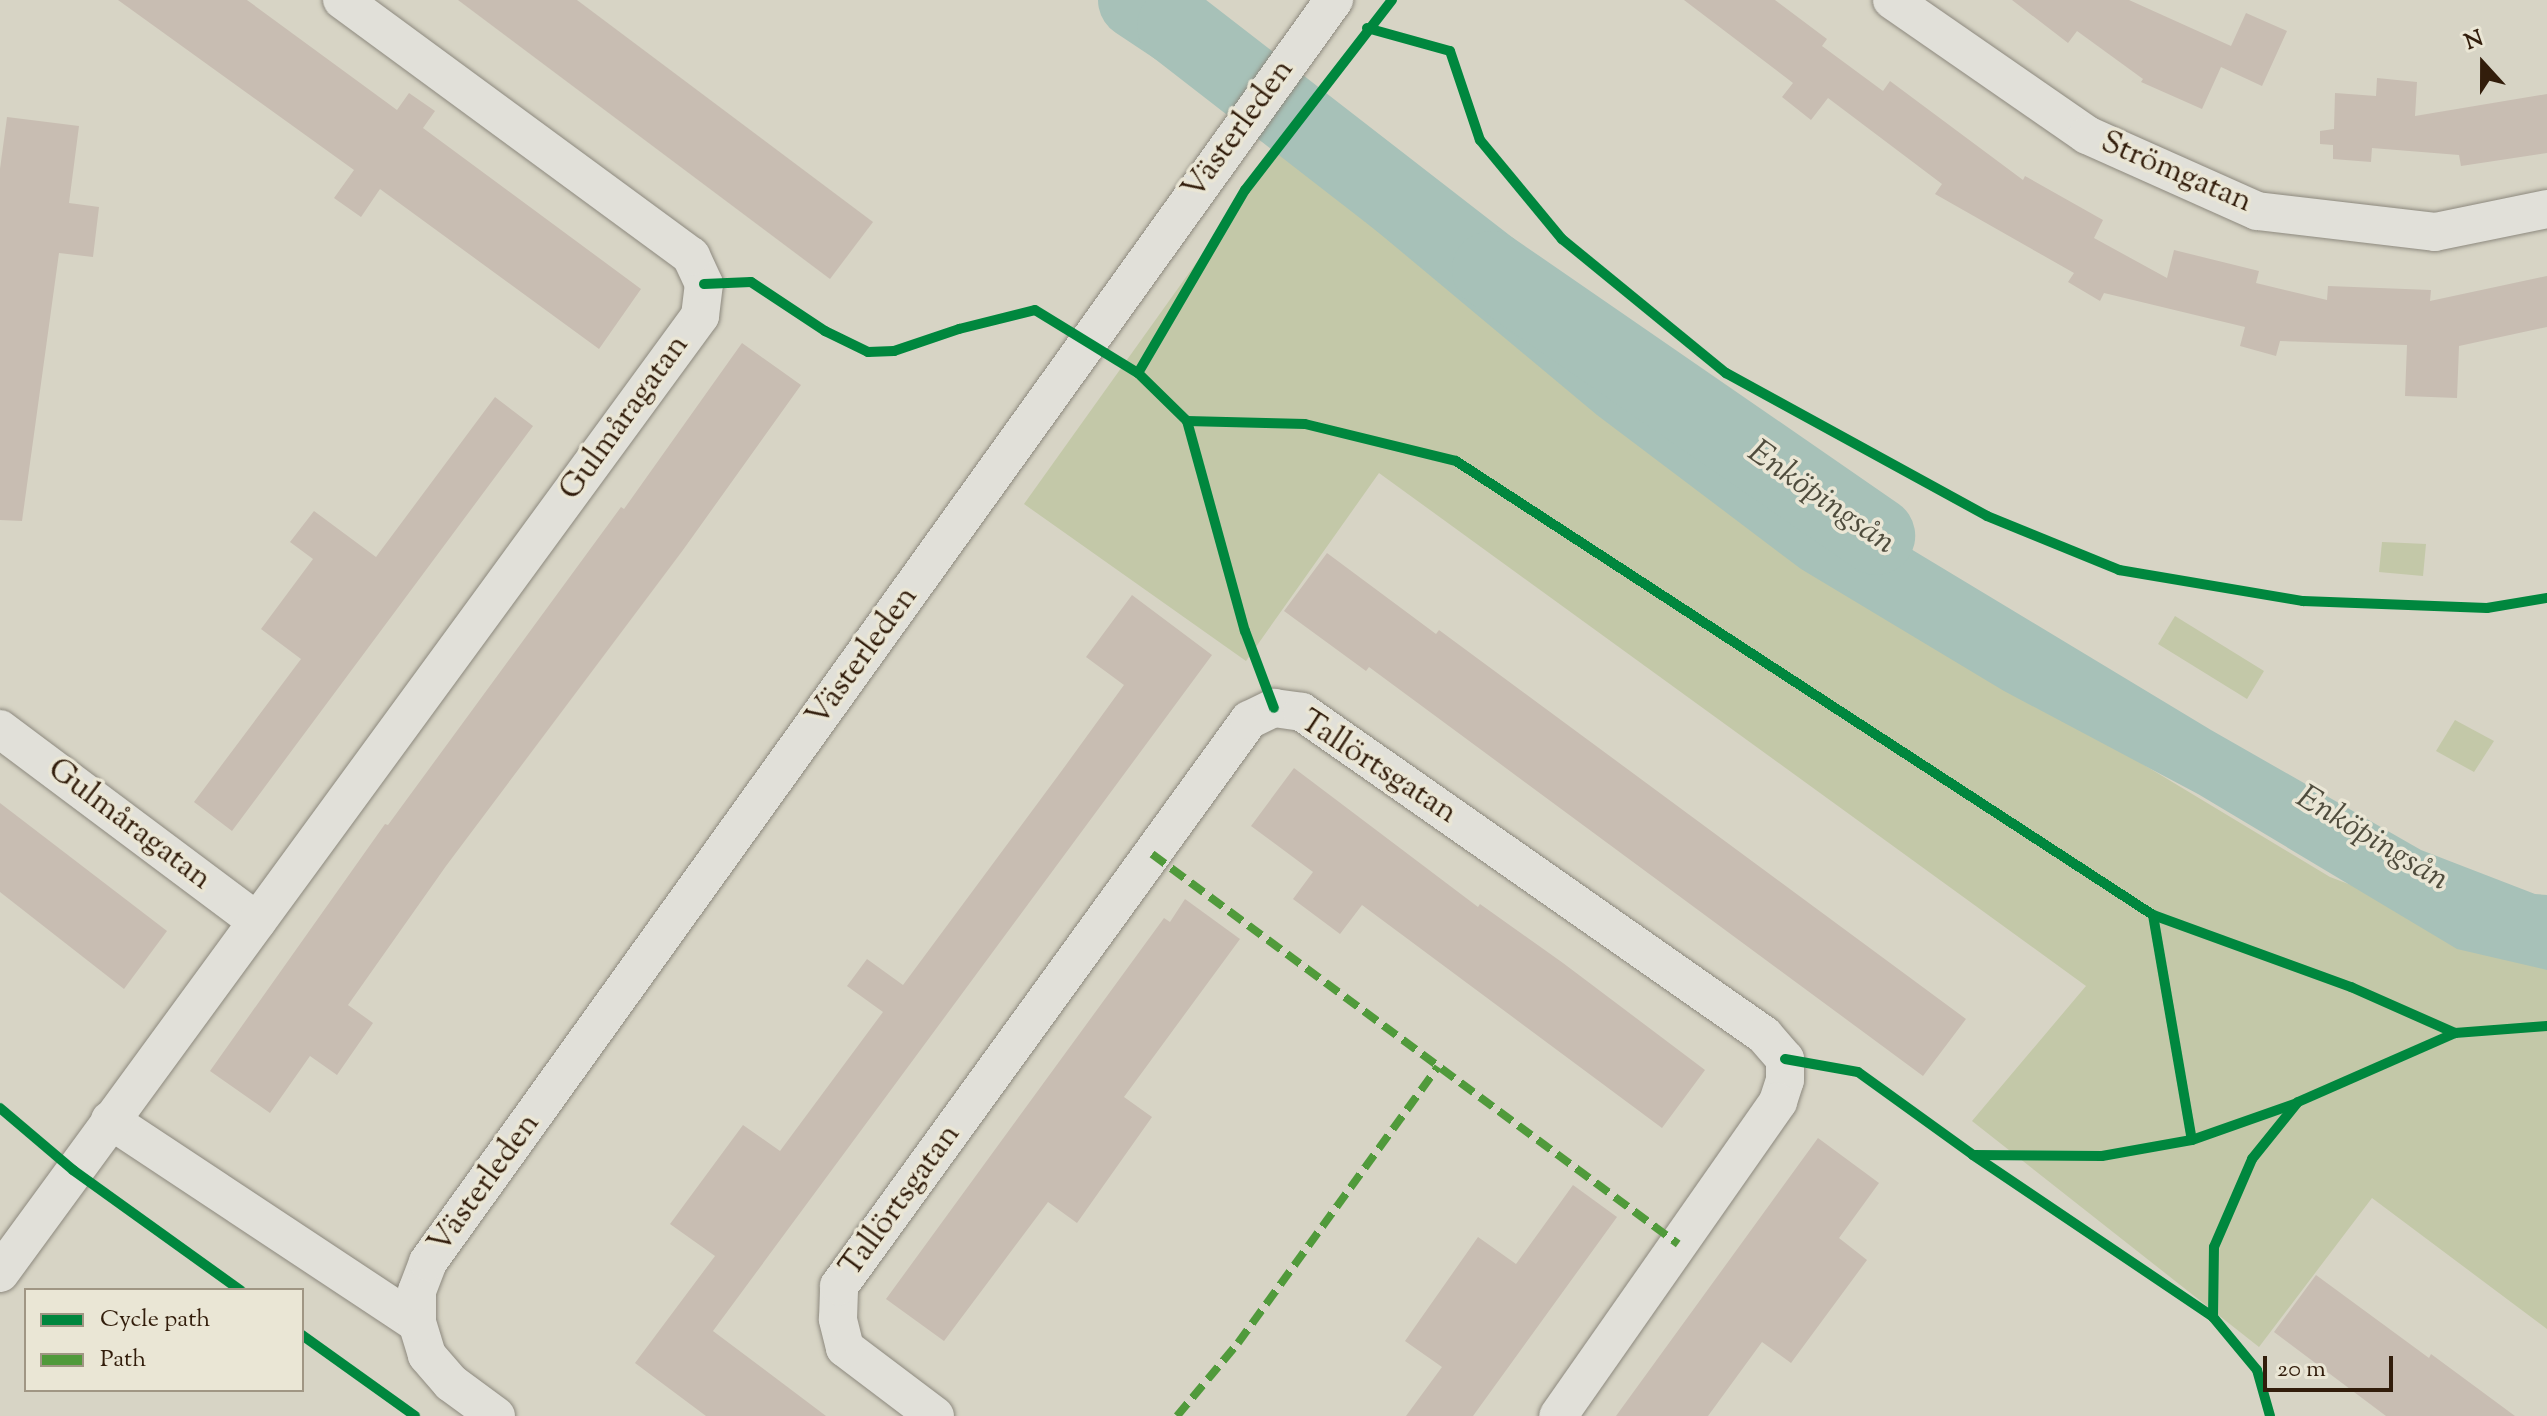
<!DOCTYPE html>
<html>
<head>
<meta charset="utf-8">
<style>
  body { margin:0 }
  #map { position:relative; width:2547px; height:1416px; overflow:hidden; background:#d7d4c5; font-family:"Sorts Mill Goudy",serif }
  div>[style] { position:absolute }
  .green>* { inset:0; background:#c3c8a8 }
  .water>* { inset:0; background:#a7c1b8 }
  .river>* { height:78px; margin:-39px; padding:0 39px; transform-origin:39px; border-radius:39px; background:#a7c1b8 }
  .building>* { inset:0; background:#c8bdb2 }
  .roads { filter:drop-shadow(0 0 2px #8d897e) drop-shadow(0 0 2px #8d897e) }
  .street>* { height:38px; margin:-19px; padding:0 19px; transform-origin:19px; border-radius:19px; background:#e1e0d9 }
  .quiet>* { height:8px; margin-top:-4px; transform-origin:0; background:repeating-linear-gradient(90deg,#509a3b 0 16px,transparent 0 24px) }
  .cycleway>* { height:10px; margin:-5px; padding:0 5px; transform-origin:5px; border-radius:5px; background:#00873e }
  span { translate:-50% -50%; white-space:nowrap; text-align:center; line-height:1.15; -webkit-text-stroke:7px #eae6d5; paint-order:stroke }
  .street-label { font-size:32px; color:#321d0b }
  .water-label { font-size:34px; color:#4f4c3d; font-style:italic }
  .legend { position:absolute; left:24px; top:1288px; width:280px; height:104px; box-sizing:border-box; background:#eae6d5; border:2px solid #a09684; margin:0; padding:10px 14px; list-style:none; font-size:24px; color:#321d0b }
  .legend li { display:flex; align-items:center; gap:16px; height:40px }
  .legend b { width:40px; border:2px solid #a09684 }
  .north { position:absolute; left:2443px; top:24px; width:80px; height:80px; -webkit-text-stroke:6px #eae6d5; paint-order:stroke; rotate:339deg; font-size:22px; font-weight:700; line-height:32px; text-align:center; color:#321d0b }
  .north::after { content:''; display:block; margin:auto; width:28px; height:36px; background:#321d0b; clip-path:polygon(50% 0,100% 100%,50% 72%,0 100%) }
  .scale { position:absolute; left:2263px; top:1356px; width:130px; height:36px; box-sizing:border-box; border:4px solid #321d0b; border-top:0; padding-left:10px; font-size:24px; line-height:28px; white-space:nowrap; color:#321d0b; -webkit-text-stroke:6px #eae6d5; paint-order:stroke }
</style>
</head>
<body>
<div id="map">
  <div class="green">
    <div style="clip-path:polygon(1279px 147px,1683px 459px,1950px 648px,2330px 877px,2512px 946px,2547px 950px,2547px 1329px,2372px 1198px,2259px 1347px,1972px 1121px,2086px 986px,1379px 473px,1246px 661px,1024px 504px)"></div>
    <div style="clip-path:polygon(2382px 542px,2426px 544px,2423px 576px,2379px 572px)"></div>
    <div style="clip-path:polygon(2175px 616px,2264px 671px,2247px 699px,2158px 644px)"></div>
    <div style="clip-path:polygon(2455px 720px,2494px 741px,2474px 772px,2436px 751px)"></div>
  </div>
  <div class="water">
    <div style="clip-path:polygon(1319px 124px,1614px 370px,2211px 730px,2421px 850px,2535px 894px,2547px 895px,2547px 970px,2457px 949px,2198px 794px,2004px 691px,1801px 569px,1597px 415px,1294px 162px)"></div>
  </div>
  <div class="river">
    <div style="left:1137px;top:0;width:47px;rotate:33.7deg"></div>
    <div style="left:1176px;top:26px;width:398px;rotate:37.8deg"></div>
    <div style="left:1491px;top:270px;width:468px;rotate:34.6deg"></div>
  </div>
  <div class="building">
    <div style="clip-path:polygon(118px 0,247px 0,397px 110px,409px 93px,435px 111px,423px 128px,641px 289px,599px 349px,380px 189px,361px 217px,334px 198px,354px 170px)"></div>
    <div style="clip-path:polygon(458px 0,577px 0,873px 222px,830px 279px)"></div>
    <div style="clip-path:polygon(1684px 0,1775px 0,1827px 39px,1822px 46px,1883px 91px,1890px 81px,2023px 180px,2025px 176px,2103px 220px,2094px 238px,2167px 278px,2174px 250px,2259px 271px,2256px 283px,2327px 300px,2328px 286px,2431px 290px,2430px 301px,2547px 276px,2547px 327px,2459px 346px,2457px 398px,2405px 396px,2407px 345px,2280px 341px,2276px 356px,2240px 346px,2245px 327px,2104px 293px,2100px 301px,2068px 282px,2074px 273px,1935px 194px,1942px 184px,1828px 98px,1811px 120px,1782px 97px,1793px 83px)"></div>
    <div style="clip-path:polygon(2012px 0,2129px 0,2231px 46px,2246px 13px,2287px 31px,2262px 86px,2221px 67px,2202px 109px,2141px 82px,2143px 79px,2077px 31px,2068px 43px)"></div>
    <div style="clip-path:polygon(2377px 78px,2417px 82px,2415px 116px,2547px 94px,2547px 153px,2461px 166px,2459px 155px,2372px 148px,2371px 162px,2333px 159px,2333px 145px,2320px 144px,2320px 131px,2334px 129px,2335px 93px,2376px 96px)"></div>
    <div style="clip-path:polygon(7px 117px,79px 126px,69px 203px,99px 207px,93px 257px,59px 253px,22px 521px,0 520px,0 169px)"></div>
    <div style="clip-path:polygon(742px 343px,801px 385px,683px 550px,446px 866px,348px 1005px,373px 1023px,337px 1075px,310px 1056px,270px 1113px,210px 1071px,385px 824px,388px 825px,621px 507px,624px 509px)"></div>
    <div style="clip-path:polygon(495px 397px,533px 426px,232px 831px,194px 802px,301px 659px,261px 629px,313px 559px,290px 542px,314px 511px,376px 557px)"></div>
    <div style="clip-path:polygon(1327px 553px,1436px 634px,1439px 630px,1966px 1019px,1923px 1076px,1369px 667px,1366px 671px,1284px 611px)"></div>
    <div style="clip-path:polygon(1132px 595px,1212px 655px,713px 1331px,826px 1416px,706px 1416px,635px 1363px,715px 1256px,670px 1224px,743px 1125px,780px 1151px,883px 1012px,847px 986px,867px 959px,903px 985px,1063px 769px,1124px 685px,1086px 657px)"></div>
    <div style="clip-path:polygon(1294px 768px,1478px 907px,1480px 904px,1563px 963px,1705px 1070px,1662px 1128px,1362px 905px,1340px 934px,1293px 899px,1313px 872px,1251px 826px)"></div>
    <div style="clip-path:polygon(0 803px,167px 931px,124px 989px,0 892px)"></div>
    <div style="clip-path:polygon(1185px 899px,1240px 939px,1124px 1097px,1152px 1117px,1077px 1223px,1048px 1202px,944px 1341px,886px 1299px,1164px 918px,1170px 922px)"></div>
    <div style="clip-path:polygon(1818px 1138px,1879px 1183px,1839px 1238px,1867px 1260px,1791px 1363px,1762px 1342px,1708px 1416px,1616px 1416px)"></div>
    <div style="clip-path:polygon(1573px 1185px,1617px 1217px,1473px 1416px,1406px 1416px,1442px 1367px,1405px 1341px,1478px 1237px,1516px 1264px)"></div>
    <div style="clip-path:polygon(2316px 1275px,2429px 1358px,2431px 1354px,2515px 1416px,2386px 1416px,2274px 1332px)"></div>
  </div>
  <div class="roads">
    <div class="street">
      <div style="left:1892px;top:0;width:237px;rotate:34.7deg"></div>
      <div style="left:2087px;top:135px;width:186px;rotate:24.1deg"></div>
      <div style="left:2257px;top:211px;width:179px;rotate:6.7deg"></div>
      <div style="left:2435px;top:232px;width:114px;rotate:-11.6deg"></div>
      <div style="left:0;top:729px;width:321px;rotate:36.8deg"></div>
      <div style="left:110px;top:1120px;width:368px;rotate:33.5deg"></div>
      <div style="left:0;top:1273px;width:1186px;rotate:-53.82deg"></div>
      <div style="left:700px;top:316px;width:32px;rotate:-83deg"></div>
      <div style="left:704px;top:284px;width:31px;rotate:-115deg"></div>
      <div style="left:691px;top:256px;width:433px;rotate:-143.7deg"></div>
      <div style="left:496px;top:1416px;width:56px;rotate:-143.7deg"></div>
      <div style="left:451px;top:1383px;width:37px;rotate:-131deg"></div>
      <div style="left:427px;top:1355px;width:34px;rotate:-107deg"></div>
      <div style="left:417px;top:1323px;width:32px;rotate:-90deg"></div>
      <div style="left:417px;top:1291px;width:31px;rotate:-69deg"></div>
      <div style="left:428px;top:1262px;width:1554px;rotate:-54.33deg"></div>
      <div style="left:935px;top:1416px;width:113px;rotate:-142.9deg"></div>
      <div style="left:845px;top:1348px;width:30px;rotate:-104deg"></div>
      <div style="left:838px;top:1319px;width:33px;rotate:-88deg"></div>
      <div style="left:839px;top:1286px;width:699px;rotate:-54.08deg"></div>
      <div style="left:1249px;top:720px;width:28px;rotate:-26deg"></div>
      <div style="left:1274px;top:708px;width:28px;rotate:8deg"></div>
      <div style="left:1302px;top:712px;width:564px;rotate:34.96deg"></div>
      <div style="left:1764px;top:1035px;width:32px;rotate:49deg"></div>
      <div style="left:1785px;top:1059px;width:21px;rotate:90deg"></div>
      <div style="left:1785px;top:1080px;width:23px;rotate:108deg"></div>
      <div style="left:1778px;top:1102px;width:383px;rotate:125deg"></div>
    </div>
  </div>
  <div class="quiet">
    <div style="left:1152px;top:854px;width:655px;rotate:36.55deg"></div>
    <div style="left:1177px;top:1416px;width:95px;rotate:-50.1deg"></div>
    <div style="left:1238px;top:1343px;width:341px;rotate:-54.1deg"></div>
  </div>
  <div class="cycleway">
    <div style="left:1392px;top:0;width:240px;rotate:127.7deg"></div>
    <div style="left:1245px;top:190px;width:212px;rotate:120.3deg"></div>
    <div style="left:1138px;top:373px;width:69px;rotate:44.4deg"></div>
    <div style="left:1187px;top:421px;width:118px;rotate:1.5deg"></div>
    <div style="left:1305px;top:424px;width:155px;rotate:13.8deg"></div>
    <div style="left:1456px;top:461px;width:832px;rotate:33.08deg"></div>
    <div style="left:2153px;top:915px;width:211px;rotate:20deg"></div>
    <div style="left:2351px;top:987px;width:114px;rotate:23.9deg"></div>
    <div style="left:2455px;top:1033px;width:92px;rotate:-4.4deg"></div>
    <div style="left:1367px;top:28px;width:86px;rotate:15.5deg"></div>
    <div style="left:1450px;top:51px;width:94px;rotate:71.4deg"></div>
    <div style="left:1480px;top:140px;width:129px;rotate:50.4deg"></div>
    <div style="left:1562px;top:239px;width:212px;rotate:39.3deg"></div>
    <div style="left:1726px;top:373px;width:298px;rotate:28.7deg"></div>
    <div style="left:1987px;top:516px;width:143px;rotate:22.2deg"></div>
    <div style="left:2119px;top:570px;width:187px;rotate:9.6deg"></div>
    <div style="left:2303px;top:601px;width:184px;rotate:2.2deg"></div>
    <div style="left:2487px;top:608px;width:61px;rotate:-9.5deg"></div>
    <div style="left:704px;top:284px;width:47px;rotate:-2.4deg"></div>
    <div style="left:751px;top:282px;width:89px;rotate:33.5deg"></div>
    <div style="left:825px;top:331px;width:48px;rotate:26deg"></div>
    <div style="left:868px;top:352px;width:26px;rotate:-2deg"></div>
    <div style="left:894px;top:351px;width:69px;rotate:-18.7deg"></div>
    <div style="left:959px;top:329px;width:78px;rotate:-14deg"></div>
    <div style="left:1035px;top:310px;width:121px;rotate:31.5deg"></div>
    <div style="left:1187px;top:421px;width:218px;rotate:74.6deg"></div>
    <div style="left:1245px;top:631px;width:82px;rotate:69.4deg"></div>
    <div style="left:2153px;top:915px;width:228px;rotate:80.2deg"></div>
    <div style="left:1785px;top:1059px;width:74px;rotate:10.1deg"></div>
    <div style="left:1858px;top:1072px;width:142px;rotate:35.8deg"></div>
    <div style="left:1973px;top:1155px;width:290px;rotate:34deg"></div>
    <div style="left:2213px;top:1317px;width:69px;rotate:50.3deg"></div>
    <div style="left:2257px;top:1370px;width:48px;rotate:74.2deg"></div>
    <div style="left:0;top:1108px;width:96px;rotate:40.3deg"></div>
    <div style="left:73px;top:1170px;width:206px;rotate:35.7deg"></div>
    <div style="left:1973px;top:1155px;width:129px;rotate:0.4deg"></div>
    <div style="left:2102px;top:1156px;width:91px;rotate:-10.1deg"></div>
    <div style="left:2192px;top:1140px;width:111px;rotate:-19.4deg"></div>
    <div style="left:2213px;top:1317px;width:70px;rotate:-89.2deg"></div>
    <div style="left:2214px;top:1247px;width:96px;rotate:-66.6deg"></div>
    <div style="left:2252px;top:1159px;width:73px;rotate:-51.1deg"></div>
    <div style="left:2298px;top:1102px;width:171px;rotate:-23.7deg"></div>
    <div style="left:302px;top:1335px;width:139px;rotate:35.6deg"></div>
  </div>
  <div class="street-label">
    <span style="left:1239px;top:130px;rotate:-54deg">Västerleden</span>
    <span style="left:2176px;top:173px;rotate:23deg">Strömgatan</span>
    <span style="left:625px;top:418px;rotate:-54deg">Gulmåragatan</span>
    <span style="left:863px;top:657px;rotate:-54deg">Västerleden</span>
    <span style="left:1378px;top:768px;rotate:33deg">Tallörtsgatan</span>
    <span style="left:129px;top:825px;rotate:37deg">Gulmåragatan</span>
    <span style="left:485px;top:1184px;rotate:-54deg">Västerleden</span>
    <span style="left:901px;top:1201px;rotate:-54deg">Tallörtsgatan</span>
  </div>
  <div class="water-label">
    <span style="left:1821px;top:498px;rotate:35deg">Enköpingsån</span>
    <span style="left:2372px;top:839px;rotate:31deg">Enköpingsån</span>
  </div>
  <ul class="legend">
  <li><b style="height:10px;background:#00873e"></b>Cycle path</li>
  <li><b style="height:10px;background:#509a3b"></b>Path</li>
  </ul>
  <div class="north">N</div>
  <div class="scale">20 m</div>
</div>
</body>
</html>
